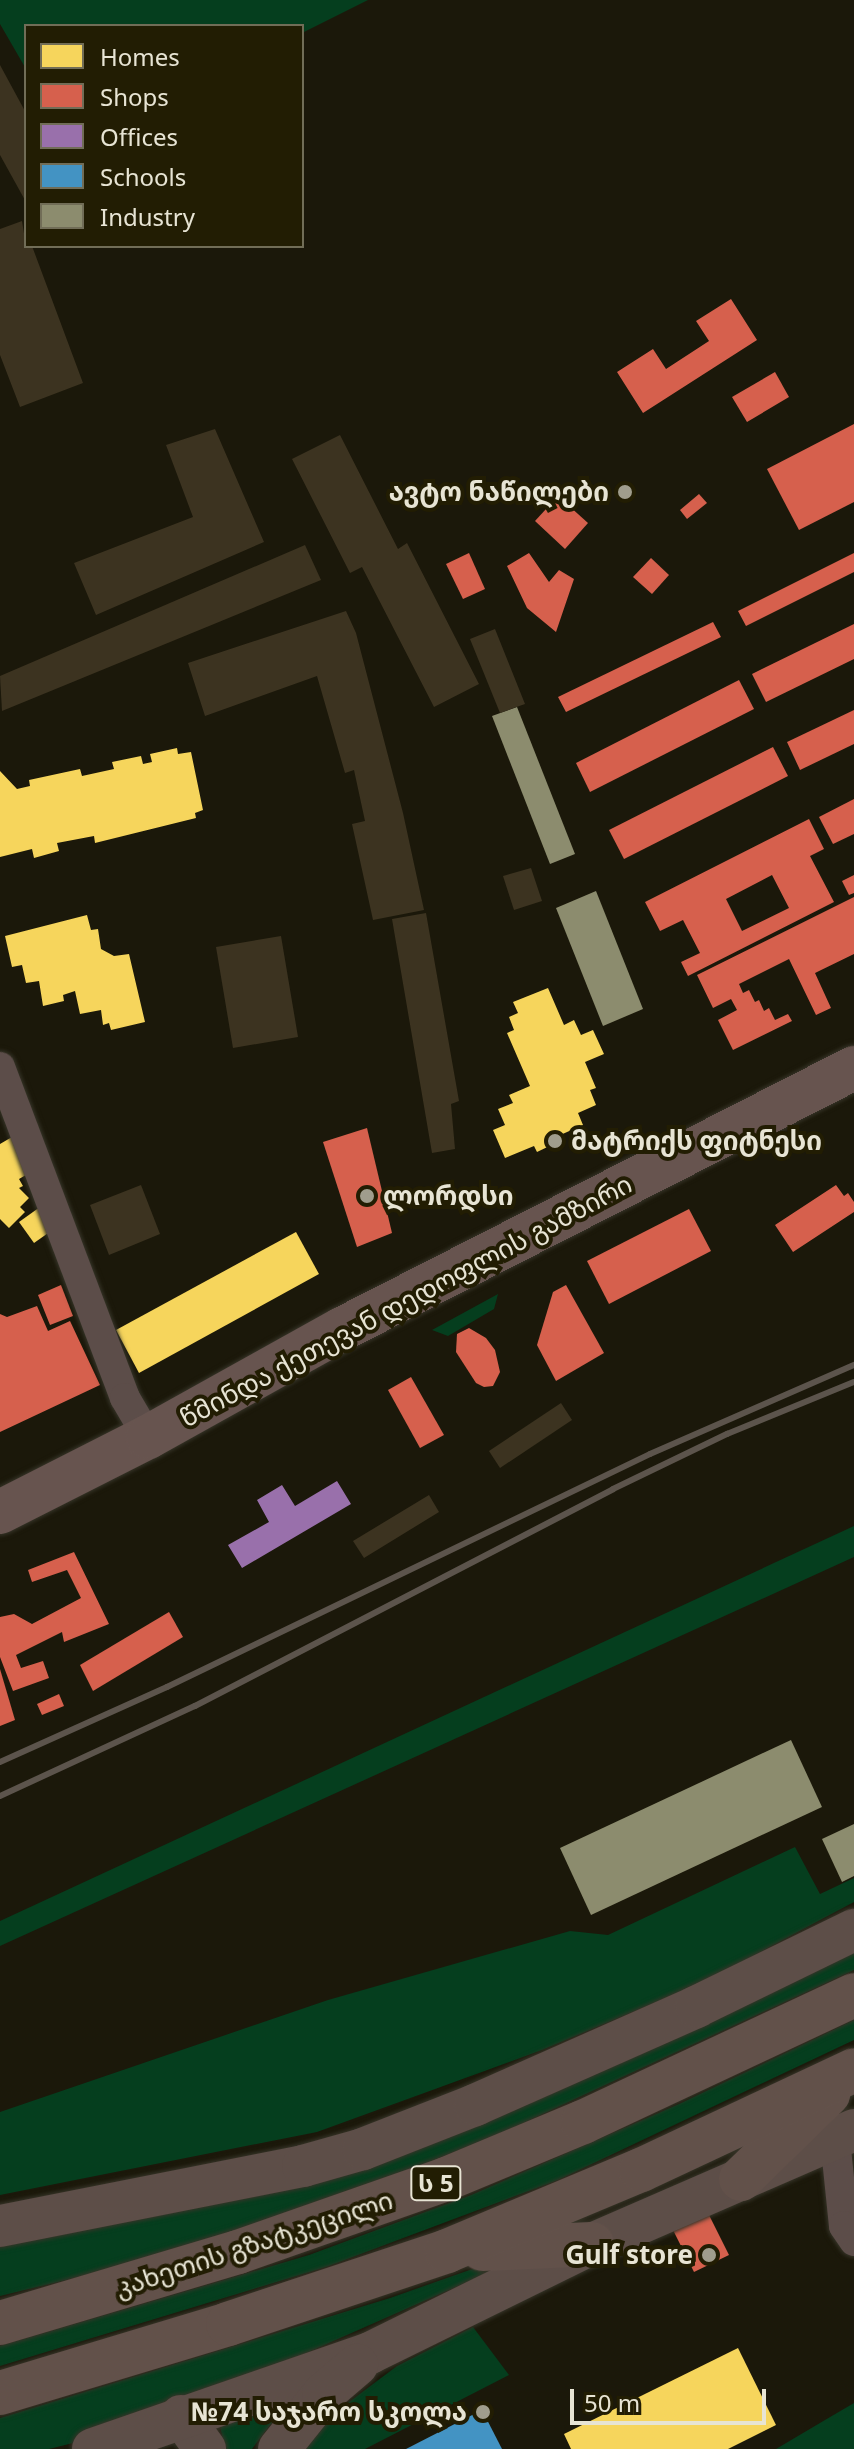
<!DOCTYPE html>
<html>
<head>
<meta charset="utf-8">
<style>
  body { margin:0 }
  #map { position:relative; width:854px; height:2449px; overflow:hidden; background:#1b180a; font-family:Georgia,"Noto Sans Georgian",serif }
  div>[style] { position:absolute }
  .green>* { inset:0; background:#053e1e }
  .homes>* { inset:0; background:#f6d55c }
  .shops>* { inset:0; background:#d6604d }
  .offices>* { inset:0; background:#9970ab }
  .schools>* { inset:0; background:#4393c3 }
  .industry>* { inset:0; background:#8c8c6e }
  .building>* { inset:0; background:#3c3320 }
  .roads { filter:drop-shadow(0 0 2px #363428) drop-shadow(0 0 2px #363428) }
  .street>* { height:30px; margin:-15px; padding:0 15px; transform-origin:15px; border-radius:15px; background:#5c4d49 }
  .secondary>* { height:42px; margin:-21px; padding:0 21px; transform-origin:21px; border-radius:21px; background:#5d4e48 }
  .primary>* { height:44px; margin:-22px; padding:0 22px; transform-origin:22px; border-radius:22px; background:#67544f }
  .highway>* { height:44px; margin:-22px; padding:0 22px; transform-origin:22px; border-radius:22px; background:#62514a }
  .rail>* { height:6px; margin:-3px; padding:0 3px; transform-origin:3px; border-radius:3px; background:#5c544c }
  .dots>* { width:22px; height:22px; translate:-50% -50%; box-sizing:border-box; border:4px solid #221d03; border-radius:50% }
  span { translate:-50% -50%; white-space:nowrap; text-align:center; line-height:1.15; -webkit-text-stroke:8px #221d03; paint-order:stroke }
  .shield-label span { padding:2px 6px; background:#221d03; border:2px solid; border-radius:6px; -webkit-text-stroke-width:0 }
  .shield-label { font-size:24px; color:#e7e4d4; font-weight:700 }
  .poi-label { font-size:26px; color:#e7e4d4; font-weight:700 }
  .right { translate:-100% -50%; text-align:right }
  .left { translate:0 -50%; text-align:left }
  .street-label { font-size:26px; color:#e7e4d4 }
  .legend { position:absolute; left:24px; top:24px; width:280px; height:224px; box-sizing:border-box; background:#221d03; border:2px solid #716d57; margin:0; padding:10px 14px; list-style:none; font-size:24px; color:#e7e4d4 }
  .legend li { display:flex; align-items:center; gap:16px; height:40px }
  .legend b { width:40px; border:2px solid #716d57 }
  .scale { position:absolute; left:570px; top:2389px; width:196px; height:36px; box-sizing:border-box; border:4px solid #e7e4d4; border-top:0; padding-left:10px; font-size:24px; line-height:28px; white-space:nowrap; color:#e7e4d4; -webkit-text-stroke:6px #221d03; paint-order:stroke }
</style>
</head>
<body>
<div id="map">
  <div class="green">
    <div style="clip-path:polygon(0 0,368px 0,302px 33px,302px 26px,26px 26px,26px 69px,0 24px)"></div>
    <div style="clip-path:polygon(498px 1294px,494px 1309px,448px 1336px,432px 1330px)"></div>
    <div style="clip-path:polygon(854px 1526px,854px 1557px,0 1946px,0 1921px)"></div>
    <div style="clip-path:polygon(795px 1847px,820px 1894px,854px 1878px,854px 1902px,706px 1981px,542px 2050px,317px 2132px,0 2195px,0 2112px,328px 2000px,570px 1931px,608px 1935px)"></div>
    <div style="clip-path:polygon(854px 1946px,854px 1970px,497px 2135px,320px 2205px,95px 2273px,0 2296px,0 2243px,315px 2181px)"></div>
    <div style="clip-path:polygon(854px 2020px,854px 2040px,558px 2180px,326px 2267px,0 2366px,0 2346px,309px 2255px,471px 2195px,679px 2104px)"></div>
    <div style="clip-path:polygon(478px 2267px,492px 2271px,261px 2373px,97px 2437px,49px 2449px,0 2449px,0 2418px,390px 2298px)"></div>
    <div style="clip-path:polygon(473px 2327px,509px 2375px,365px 2449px,302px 2449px,337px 2411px,397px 2366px)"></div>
    <div style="clip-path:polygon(288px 2401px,252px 2449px,225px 2449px,220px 2426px)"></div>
    <div style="clip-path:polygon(854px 2403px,854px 2449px,776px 2449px,825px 2420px)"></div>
  </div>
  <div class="homes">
    <div style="clip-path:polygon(177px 748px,178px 754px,191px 752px,203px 810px,195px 813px,196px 818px,95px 843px,94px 836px,57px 843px,59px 851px,34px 858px,32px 849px,0 857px,0 771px,17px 789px,30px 786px,29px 780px,80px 769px,82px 776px,114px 769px,112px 762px,141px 756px,143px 764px,152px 762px,150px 754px)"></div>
    <div style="clip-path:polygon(87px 915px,91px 930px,98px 929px,101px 949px,114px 956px,129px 954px,145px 1022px,111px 1030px,109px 1023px,103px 1025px,101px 1010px,80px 1014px,75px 991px,63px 995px,64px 1001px,43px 1006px,39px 981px,26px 983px,22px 965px,12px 967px,5px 936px)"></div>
    <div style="clip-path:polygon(548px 988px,564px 1025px,574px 1020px,581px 1035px,593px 1030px,604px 1054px,585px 1062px,596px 1088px,590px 1090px,596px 1105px,578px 1113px,583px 1125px,558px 1136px,560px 1141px,537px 1152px,534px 1146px,505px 1158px,493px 1130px,505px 1125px,498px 1109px,513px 1103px,509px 1095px,530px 1086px,507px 1033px,514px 1030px,509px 1017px,518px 1013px,513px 1002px)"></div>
    <div style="clip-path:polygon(12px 1137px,31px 1172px,19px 1179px,23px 1186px,19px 1188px,29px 1198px,20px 1207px,25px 1212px,9px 1228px,0 1219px,0 1144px)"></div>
    <div style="clip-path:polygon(40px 1207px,51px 1231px,34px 1243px,19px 1222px)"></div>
    <div style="clip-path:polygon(296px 1232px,319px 1274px,139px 1373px,116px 1330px)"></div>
    <div style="clip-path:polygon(738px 2348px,776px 2425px,728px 2449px,571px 2449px,564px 2434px)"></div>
  </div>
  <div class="shops">
    <div style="clip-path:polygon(731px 299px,757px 340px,643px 413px,617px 372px,653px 349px,666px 369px,709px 341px,696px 321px)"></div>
    <div style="clip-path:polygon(775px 372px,789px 397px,747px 422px,732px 397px)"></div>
    <div style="clip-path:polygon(854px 424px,854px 502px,799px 530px,767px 469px)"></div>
    <div style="clip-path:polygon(699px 494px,707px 503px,687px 519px,680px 510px)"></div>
    <div style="clip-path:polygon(558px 496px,588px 523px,565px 549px,535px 521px)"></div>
    <div style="clip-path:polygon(469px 553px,485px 589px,463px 599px,446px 564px)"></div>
    <div style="clip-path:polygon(529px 553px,549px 582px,559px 570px,574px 579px,556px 632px,527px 608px,507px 566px)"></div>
    <div style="clip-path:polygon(854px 553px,854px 572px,746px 626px,738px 611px)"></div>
    <div style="clip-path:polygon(651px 558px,669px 575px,652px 594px,633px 577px)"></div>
    <div style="clip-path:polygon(713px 622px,721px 637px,566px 712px,558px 697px)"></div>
    <div style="clip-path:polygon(854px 624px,854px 659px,766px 702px,752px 674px)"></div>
    <div style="clip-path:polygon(739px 680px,754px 709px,590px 792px,576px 763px)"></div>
    <div style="clip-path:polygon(854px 710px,854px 744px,800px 770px,787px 742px)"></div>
    <div style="clip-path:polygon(773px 747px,788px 776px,624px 859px,609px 830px)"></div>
    <div style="clip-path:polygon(854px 799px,854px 834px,833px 844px,819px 817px)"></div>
    <div style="clip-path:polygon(evenodd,809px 819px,824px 849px,810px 856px,834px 902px,688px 976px,681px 962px,700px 953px,683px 920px,660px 931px,645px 902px,809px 819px,772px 875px,789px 908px,742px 931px,726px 899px,772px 875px)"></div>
    <div style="clip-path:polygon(854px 875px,854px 893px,849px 895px,842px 881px)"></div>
    <div style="clip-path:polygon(854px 897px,854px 954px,815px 973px,831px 1008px,816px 1015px,789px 959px,739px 984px,743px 993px,749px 990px,755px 1002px,759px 1000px,764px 1011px,769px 1008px,775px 1020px,788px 1014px,792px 1021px,733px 1050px,718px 1020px,737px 1010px,731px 999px,713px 1008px,697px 975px)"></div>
    <div style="clip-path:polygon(367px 1128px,392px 1233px,357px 1247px,323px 1142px)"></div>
    <div style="clip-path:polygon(836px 1185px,844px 1196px,848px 1193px,854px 1202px,854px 1212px,793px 1252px,775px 1225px)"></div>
    <div style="clip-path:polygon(689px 1209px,711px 1251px,609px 1304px,587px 1261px)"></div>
    <div style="clip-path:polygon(61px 1285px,73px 1316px,50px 1325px,38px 1295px)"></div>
    <div style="clip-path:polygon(566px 1285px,604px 1353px,556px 1381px,537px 1345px,553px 1292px)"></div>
    <div style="clip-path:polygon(37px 1306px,48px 1331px,70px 1321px,100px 1385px,0 1432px,0 1314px,7px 1317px)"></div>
    <div style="clip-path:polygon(469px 1328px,486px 1338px,495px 1350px,500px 1372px,493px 1386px,484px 1387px,476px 1383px,456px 1352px,457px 1334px)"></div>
    <div style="clip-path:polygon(411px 1377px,444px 1435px,420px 1448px,388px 1390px)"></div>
    <div style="clip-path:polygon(74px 1552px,109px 1624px,64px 1642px,62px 1632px,16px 1655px,21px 1668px,43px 1661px,49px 1678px,13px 1691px,0 1657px,0 1617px,14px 1614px,32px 1624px,81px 1598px,67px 1570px,32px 1582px,28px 1570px)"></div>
    <div style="clip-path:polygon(169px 1612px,183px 1637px,93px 1691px,80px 1665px)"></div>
    <div style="clip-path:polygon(0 1669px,15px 1720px,0 1726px)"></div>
    <div style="clip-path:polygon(59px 1694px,64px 1706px,42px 1715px,37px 1704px)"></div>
    <div style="clip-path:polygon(708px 2213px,729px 2255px,694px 2272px,673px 2230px)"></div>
  </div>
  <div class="offices">
    <div style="clip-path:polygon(337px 1481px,351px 1504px,242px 1568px,228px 1545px,269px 1522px,257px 1500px,282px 1485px,295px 1506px)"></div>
  </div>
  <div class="schools">
    <div style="clip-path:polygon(482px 2410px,502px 2449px,406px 2449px)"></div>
  </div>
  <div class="industry">
    <div style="clip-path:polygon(517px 707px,575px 854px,550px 864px,492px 716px)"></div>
    <div style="clip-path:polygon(596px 891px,643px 1009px,603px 1026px,556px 908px)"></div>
    <div style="clip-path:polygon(791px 1740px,822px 1807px,591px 1915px,560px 1848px)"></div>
    <div style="clip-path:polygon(854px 1824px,854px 1876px,842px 1882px,822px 1839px)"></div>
  </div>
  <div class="building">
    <div style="clip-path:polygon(0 65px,26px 113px,26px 202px,0 155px)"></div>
    <div style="clip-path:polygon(22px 221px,26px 246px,32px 246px,83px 383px,20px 407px,0 355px,0 229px)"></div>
    <div style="clip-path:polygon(215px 429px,264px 542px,96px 615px,74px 563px,193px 517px,166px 445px)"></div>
    <div style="clip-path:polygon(340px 435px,398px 549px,407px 543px,479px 684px,434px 707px,362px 567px,350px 573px,292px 459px)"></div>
    <div style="clip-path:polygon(305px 545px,321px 580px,2px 711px,0 676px)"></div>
    <div style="clip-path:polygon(346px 611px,356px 633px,403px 813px,424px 910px,373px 920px,352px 824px,365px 821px,354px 770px,345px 773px,317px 676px,205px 716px,188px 663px)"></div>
    <div style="clip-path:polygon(495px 629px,525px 704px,500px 713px,470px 639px)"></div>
    <div style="clip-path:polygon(531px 868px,542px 901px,514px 910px,503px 876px)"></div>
    <div style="clip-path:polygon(426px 913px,459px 1101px,451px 1104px,455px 1149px,432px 1153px,392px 919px)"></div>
    <div style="clip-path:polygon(281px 936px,298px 1037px,233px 1048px,216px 947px)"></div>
    <div style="clip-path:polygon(141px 1185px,160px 1234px,109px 1255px,90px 1205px)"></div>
    <div style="clip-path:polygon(561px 1403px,572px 1420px,500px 1468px,489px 1451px)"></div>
    <div style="clip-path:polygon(429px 1495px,439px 1512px,364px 1558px,353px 1541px)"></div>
  </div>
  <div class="roads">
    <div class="street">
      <div style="left:0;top:1067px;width:354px;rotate:69.3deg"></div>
      <div style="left:125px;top:1398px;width:45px;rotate:59.5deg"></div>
      <div style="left:835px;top:2139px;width:87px;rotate:84.1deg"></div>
      <div style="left:844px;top:2226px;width:18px;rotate:56deg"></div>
    </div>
    <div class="secondary">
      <div style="left:0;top:2226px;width:309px;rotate:-11.2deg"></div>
      <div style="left:303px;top:2166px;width:62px;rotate:-15.8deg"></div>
      <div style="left:363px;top:2149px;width:120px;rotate:-21.4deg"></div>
      <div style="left:475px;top:2105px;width:242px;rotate:-23.9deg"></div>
      <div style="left:696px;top:2007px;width:176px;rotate:-26deg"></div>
      <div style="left:181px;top:2416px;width:41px;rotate:54deg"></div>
      <div style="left:93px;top:2449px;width:293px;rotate:-19.1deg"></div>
      <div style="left:370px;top:2353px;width:247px;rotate:-26.2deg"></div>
      <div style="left:592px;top:2244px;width:286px;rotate:-23.5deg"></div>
      <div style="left:279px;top:2449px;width:70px;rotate:-51.3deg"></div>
      <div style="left:323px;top:2394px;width:45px;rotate:-40.5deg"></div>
    </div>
    <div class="primary">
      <div style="left:0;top:1512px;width:166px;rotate:-26.9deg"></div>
      <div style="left:148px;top:1437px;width:222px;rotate:-29.1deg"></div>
      <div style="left:342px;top:1329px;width:575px;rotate:-27.01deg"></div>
    </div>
    <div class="highway">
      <div style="left:741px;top:2179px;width:122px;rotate:-44.3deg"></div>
      <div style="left:482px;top:2249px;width:110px;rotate:-2.6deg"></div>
      <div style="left:0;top:2323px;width:248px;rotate:-16.6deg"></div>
      <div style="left:238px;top:2252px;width:220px;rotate:-19.3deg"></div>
      <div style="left:446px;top:2179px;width:148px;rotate:-22.6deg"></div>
      <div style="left:583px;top:2122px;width:299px;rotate:-25.1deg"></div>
      <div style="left:0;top:2393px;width:238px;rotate:-16.8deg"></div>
      <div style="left:228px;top:2324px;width:231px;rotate:-18.4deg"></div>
      <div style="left:447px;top:2251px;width:210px;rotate:-22.7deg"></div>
      <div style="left:641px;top:2170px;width:235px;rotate:-25.1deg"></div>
    </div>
  </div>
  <div class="rail">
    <div style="left:0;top:1762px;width:183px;rotate:-24.2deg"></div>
    <div style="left:167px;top:1687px;width:536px;rotate:-25.75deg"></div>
    <div style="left:650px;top:1454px;width:223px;rotate:-23.6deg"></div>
    <div style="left:0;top:1796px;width:215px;rotate:-24.8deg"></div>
    <div style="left:195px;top:1706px;width:471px;rotate:-27.4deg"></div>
    <div style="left:613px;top:1489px;width:127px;rotate:-25.8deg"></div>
    <div style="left:727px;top:1434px;width:137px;rotate:-22.3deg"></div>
  </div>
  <div class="dots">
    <div style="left:625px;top:492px;background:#a09d8d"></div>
    <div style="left:555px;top:1141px;background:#a09d8d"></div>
    <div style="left:367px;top:1196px;background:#a09d8d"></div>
    <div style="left:709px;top:2255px;background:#a09d8d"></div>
    <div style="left:483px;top:2412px;background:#a09d8d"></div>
  </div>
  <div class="shield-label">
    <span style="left:436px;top:2183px">ს 5</span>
  </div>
  <div class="poi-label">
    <span class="right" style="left:609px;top:492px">ავტო ნაწილები</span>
    <span class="left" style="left:571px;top:1141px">მატრიქს ფიტნესი</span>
    <span class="left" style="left:383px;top:1196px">ლორდსი</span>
    <span class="right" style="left:693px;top:2255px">Gulf store</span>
    <span class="right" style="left:467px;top:2412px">№74 საჯარო სკოლა</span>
  </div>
  <div class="street-label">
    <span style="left:406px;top:1301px;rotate:-28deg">წმინდა ქეთევან დედოფლის გამზირი</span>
    <span style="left:254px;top:2244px;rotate:-18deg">კახეთის გზატკეცილი</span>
  </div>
  <ul class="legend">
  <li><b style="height:22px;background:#f6d55c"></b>Homes</li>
  <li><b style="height:22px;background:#d6604d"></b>Shops</li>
  <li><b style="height:22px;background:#9970ab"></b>Offices</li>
  <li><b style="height:22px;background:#4393c3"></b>Schools</li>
  <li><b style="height:22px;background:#8c8c6e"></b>Industry</li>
  </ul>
  <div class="scale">50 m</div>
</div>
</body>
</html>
